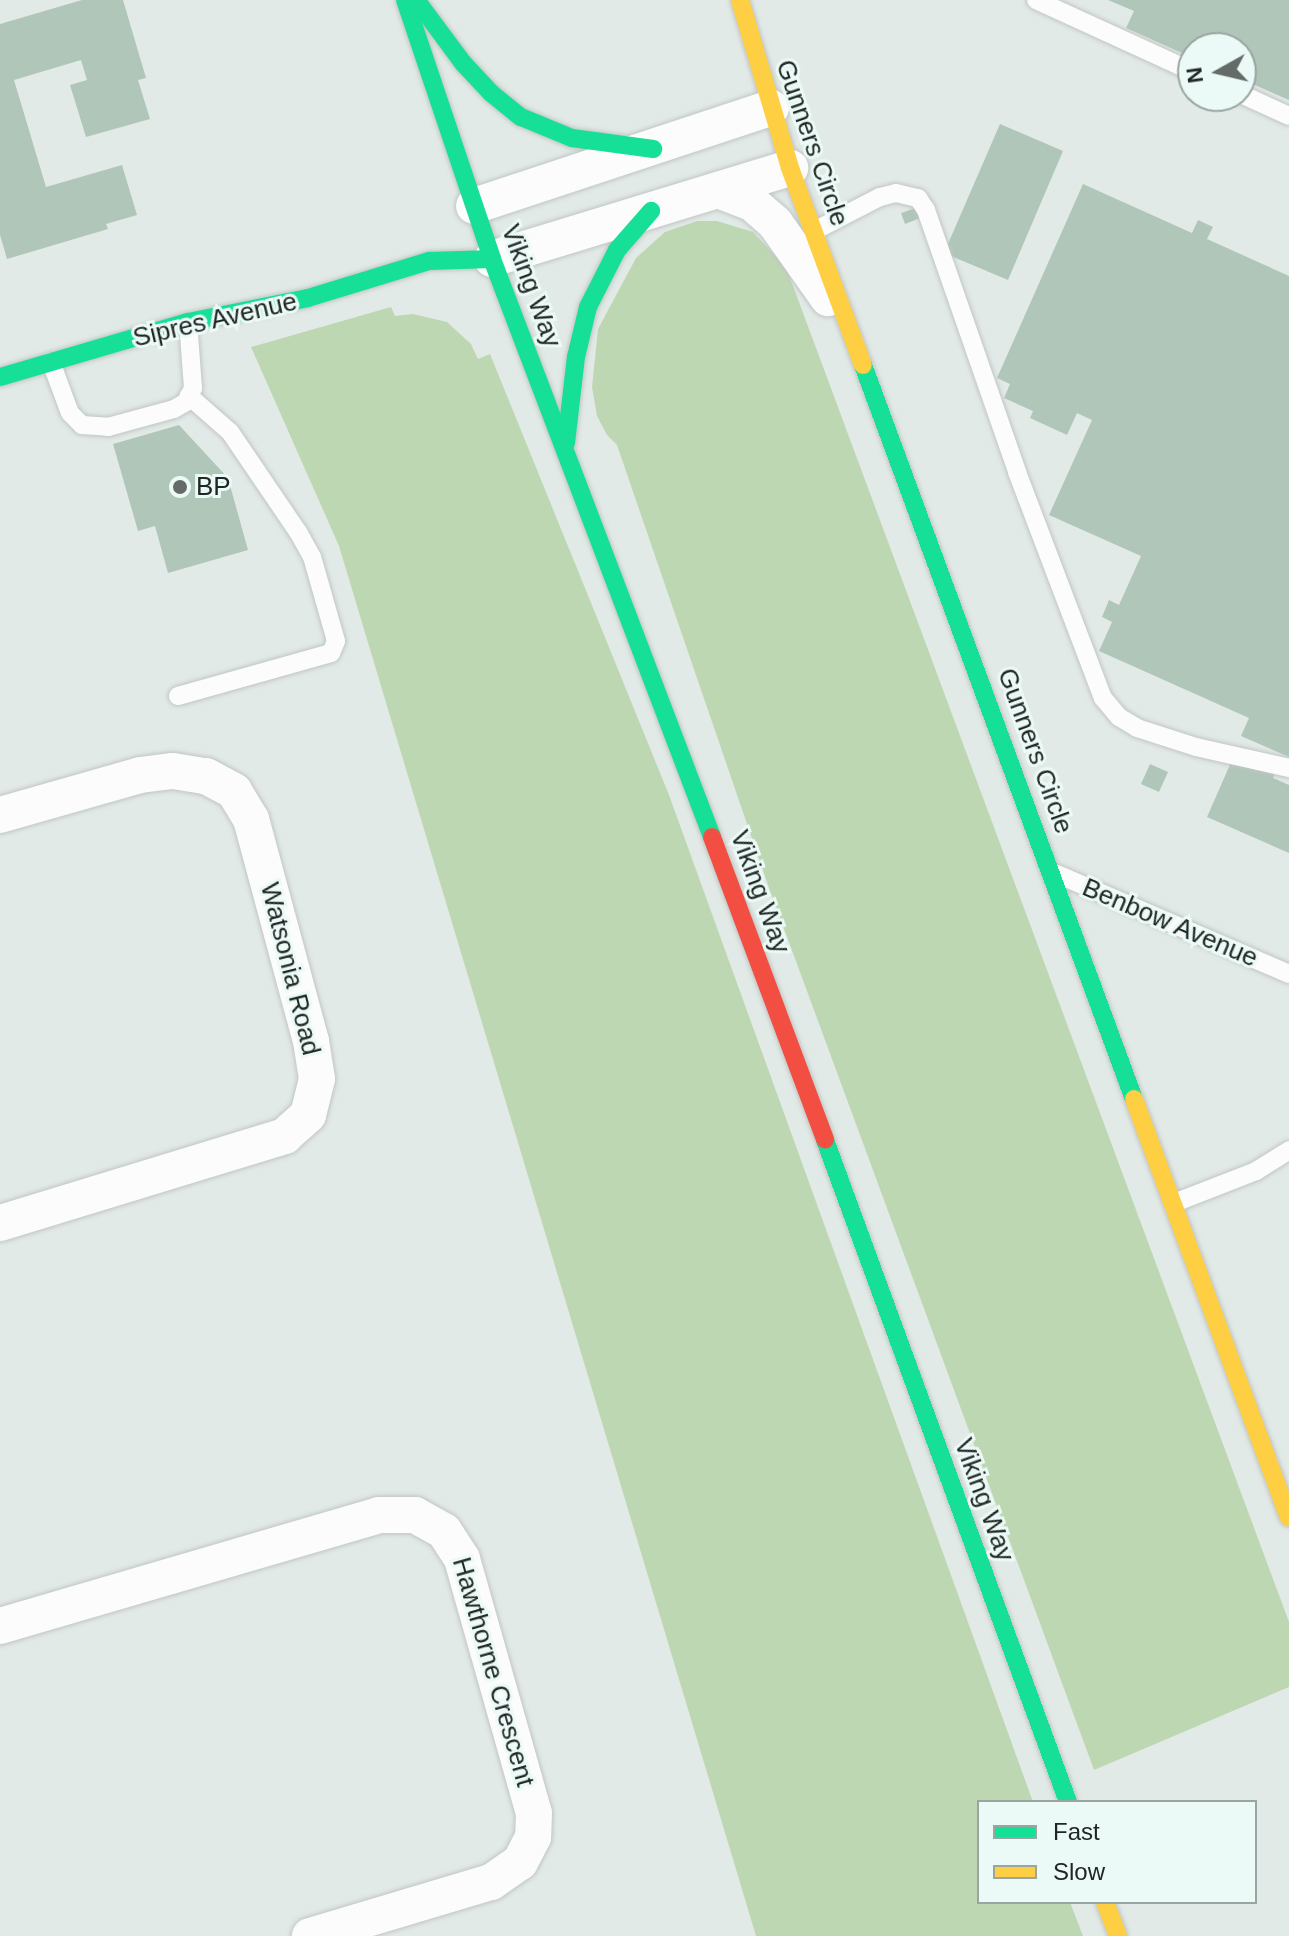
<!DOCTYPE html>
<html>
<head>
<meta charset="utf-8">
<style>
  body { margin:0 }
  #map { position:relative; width:1289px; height:1936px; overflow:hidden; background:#e2eae7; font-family:Arial,sans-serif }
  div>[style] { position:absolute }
  .green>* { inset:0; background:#bed7b3 }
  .building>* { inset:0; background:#b0c6b9 }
  .roads { filter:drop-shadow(0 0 2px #c0c6c4) drop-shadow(0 0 2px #c0c6c4) }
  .lane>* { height:18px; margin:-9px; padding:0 9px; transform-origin:9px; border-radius:9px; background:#fbfcfb }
  .street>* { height:36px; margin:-18px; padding:0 18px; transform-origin:18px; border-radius:18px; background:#fbfcfb }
  .fast>* { height:18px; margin:-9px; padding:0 9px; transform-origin:9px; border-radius:9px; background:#16e098 }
  .slow>* { height:18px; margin:-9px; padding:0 9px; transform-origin:9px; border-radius:9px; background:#ffcf43 }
  .jam>* { height:18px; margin:-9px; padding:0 9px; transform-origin:9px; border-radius:9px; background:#f24e42 }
  .dots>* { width:22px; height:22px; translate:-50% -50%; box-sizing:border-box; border:4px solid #ebfaf6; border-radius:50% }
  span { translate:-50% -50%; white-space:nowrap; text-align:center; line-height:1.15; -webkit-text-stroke:6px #ebfaf6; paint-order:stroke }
  .street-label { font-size:26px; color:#202624 }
  .poi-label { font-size:26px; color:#202624 }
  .left { translate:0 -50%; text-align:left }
  .legend { position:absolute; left:977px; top:1800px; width:280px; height:104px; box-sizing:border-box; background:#ebfaf6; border:2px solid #9aa5a2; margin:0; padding:10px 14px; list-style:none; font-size:24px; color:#202624 }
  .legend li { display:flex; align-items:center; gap:16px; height:40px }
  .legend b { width:40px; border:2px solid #9aa5a2 }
  .north { position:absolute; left:1177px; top:32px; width:80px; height:80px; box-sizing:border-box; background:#ebfaf6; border:2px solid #9aa5a2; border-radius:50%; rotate:262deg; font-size:22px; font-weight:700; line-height:32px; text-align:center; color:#202624 }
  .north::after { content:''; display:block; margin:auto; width:28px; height:36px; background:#646b68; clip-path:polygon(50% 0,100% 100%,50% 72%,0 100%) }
</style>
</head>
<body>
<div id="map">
  <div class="green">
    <div style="clip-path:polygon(697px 221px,717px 221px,753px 232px,786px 267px,1289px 1622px,1289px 1687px,1094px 1770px,769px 888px,617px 445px,607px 435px,597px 416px,592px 387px,598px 329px,636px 258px,665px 232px)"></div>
    <div style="clip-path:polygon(391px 307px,395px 316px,413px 314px,447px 322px,471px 344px,478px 359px,490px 354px,669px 795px,1033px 1802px,979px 1802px,979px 1902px,1070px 1902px,1083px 1936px,756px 1936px,339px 546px,251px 347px)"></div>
  </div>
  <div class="building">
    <div style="clip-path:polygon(82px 0,123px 0,146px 78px,138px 80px,150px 119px,86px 137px,70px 85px,87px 80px,81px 60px,14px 80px,46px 187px,122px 165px,137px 215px,106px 224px,108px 229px,7px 259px,0 235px,0 24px)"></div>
    <div style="clip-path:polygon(1108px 0,1289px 0,1289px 100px,1241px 79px,1241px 48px,1193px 48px,1193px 58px,1126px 28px,1134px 11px)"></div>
    <div style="clip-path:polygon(1000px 124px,1063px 151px,1008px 280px,944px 253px)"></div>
    <div style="clip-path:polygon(1083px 184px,1192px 233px,1198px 220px,1213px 227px,1207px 239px,1289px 276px,1289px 757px,1241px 736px,1249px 718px,1099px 651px,1112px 622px,1102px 617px,1109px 600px,1119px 605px,1141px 556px,1049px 515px,1092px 420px,1077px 413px,1067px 435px,1030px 418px,1033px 411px,1004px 398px,1010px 384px,997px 378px)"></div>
    <div style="clip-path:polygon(916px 208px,920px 218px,905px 224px,901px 213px)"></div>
    <div style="clip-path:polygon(179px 425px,228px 478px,248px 550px,168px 573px,155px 526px,138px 531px,113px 444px)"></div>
    <div style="clip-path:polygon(1232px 760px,1256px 770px,1258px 766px,1275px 773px,1273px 778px,1289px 785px,1289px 853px,1207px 817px)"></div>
    <div style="clip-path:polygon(1150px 764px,1168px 772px,1159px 792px,1141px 784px)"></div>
  </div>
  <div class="roads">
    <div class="lane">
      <div style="left:1036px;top:0;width:173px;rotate:24.6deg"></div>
      <div style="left:1241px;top:94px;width:53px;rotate:24.6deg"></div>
      <div style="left:814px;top:231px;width:74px;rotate:-27.3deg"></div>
      <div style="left:880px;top:197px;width:16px;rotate:-14deg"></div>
      <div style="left:896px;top:193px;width:23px;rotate:13deg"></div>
      <div style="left:918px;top:198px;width:14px;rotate:56deg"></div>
      <div style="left:926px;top:210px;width:277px;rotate:70.8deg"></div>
      <div style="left:1017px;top:472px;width:242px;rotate:69.2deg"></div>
      <div style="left:1103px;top:698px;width:25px;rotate:50deg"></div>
      <div style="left:1119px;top:717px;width:21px;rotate:31deg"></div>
      <div style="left:1137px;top:728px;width:62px;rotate:17.9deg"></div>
      <div style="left:1196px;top:747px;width:95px;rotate:12.7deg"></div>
      <div style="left:51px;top:362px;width:54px;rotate:69.6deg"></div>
      <div style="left:70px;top:413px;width:17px;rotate:45deg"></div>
      <div style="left:82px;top:425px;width:26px;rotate:4deg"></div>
      <div style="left:108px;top:427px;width:68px;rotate:-15.3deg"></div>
      <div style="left:174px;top:409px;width:14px;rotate:-30deg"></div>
      <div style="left:186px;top:402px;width:16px;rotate:-63deg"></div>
      <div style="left:193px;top:388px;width:66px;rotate:-94.3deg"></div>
      <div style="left:178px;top:696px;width:159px;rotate:-15.7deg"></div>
      <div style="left:331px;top:653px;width:13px;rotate:-67deg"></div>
      <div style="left:336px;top:641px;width:87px;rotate:-105.9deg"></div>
      <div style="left:312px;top:557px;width:29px;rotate:-119deg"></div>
      <div style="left:298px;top:532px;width:121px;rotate:-124.2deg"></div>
      <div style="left:230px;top:432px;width:55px;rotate:-138.7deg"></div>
      <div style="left:1057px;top:874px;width:253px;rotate:23.3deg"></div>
      <div style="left:1174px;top:1203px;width:88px;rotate:-21.3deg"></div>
      <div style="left:1256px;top:1171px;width:39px;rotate:-32deg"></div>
    </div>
    <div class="street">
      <div style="left:718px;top:190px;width:36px;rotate:21deg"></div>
      <div style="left:752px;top:203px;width:30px;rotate:41deg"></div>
      <div style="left:775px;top:223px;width:92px;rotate:54.8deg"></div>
      <div style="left:474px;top:206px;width:313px;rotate:-18.3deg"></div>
      <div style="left:492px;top:259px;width:312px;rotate:-17deg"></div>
      <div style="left:0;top:815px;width:146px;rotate:-15.9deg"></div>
      <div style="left:140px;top:775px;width:33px;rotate:-7deg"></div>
      <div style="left:173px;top:771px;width:33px;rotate:9deg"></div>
      <div style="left:206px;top:776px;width:32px;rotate:28deg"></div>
      <div style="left:234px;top:791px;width:33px;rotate:59deg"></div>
      <div style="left:251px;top:819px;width:230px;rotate:74.9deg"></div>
      <div style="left:311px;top:1041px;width:38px;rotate:81deg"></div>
      <div style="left:317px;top:1079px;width:37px;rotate:104deg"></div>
      <div style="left:308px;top:1115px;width:31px;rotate:138deg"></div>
      <div style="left:285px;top:1136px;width:298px;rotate:163deg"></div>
      <div style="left:0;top:1626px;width:395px;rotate:-16.3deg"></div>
      <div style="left:379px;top:1515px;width:36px"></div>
      <div style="left:415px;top:1515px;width:33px;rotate:29deg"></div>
      <div style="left:444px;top:1531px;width:33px;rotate:57deg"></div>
      <div style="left:462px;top:1559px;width:264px;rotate:74.2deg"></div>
      <div style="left:534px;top:1813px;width:24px;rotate:92deg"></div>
      <div style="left:533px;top:1837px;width:28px;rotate:117deg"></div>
      <div style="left:520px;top:1862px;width:35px;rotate:145deg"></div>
      <div style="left:491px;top:1882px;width:189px;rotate:163.4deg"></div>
    </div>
    <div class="fast">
      <div style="left:405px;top:0;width:273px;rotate:71.4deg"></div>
      <div style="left:492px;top:259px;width:618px;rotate:69.16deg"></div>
      <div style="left:420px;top:5px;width:72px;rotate:53.4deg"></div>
      <div style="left:463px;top:63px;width:41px;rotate:47deg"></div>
      <div style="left:491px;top:93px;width:38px;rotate:39deg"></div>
      <div style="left:521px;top:117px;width:55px;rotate:22.4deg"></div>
      <div style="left:572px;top:138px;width:82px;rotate:7.7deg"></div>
      <div style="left:863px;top:365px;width:782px;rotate:69.74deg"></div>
      <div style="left:0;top:377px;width:196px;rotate:-16.3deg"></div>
      <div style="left:188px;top:322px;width:122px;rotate:-11.3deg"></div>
      <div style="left:308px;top:298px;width:127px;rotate:-17deg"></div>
      <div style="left:429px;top:261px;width:63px;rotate:-1.8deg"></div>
      <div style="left:566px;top:443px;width:87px;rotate:-83.4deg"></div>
      <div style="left:576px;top:357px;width:51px;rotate:-76.5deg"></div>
      <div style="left:588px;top:307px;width:64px;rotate:-63deg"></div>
      <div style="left:617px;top:250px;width:52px;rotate:-48.9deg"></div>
      <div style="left:825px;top:1140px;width:705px;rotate:69.84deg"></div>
    </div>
    <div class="slow">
      <div style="left:740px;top:0;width:175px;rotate:73.4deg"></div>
      <div style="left:790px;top:168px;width:210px;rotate:69.7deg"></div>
      <div style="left:1134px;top:1099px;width:446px;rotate:69.7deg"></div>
      <div style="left:1105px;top:1902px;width:36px;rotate:69deg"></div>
    </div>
    <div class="jam">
      <div style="left:712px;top:837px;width:323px;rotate:69.5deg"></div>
    </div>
  </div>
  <div class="dots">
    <div style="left:180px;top:487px;background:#646b68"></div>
  </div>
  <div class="street-label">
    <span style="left:812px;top:143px;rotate:71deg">Gunners Circle</span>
    <span style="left:531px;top:286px;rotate:70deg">Viking Way</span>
    <span style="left:215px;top:320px;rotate:-13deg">Sipres Avenue</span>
    <span style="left:1035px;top:751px;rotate:70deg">Gunners Circle</span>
    <span style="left:760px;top:892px;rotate:70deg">Viking Way</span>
    <span style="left:1170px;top:923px;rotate:23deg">Benbow Avenue</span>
    <span style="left:290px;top:969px;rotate:76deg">Watsonia Road</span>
    <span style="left:984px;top:1500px;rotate:70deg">Viking Way</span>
    <span style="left:493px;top:1672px;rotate:74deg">Hawthorne Crescent</span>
  </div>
  <div class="poi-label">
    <span class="left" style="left:196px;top:487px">BP</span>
  </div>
  <ul class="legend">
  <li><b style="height:10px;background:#16e098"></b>Fast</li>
  <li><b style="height:10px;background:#ffcf43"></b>Slow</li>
  </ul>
  <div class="north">N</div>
</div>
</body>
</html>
